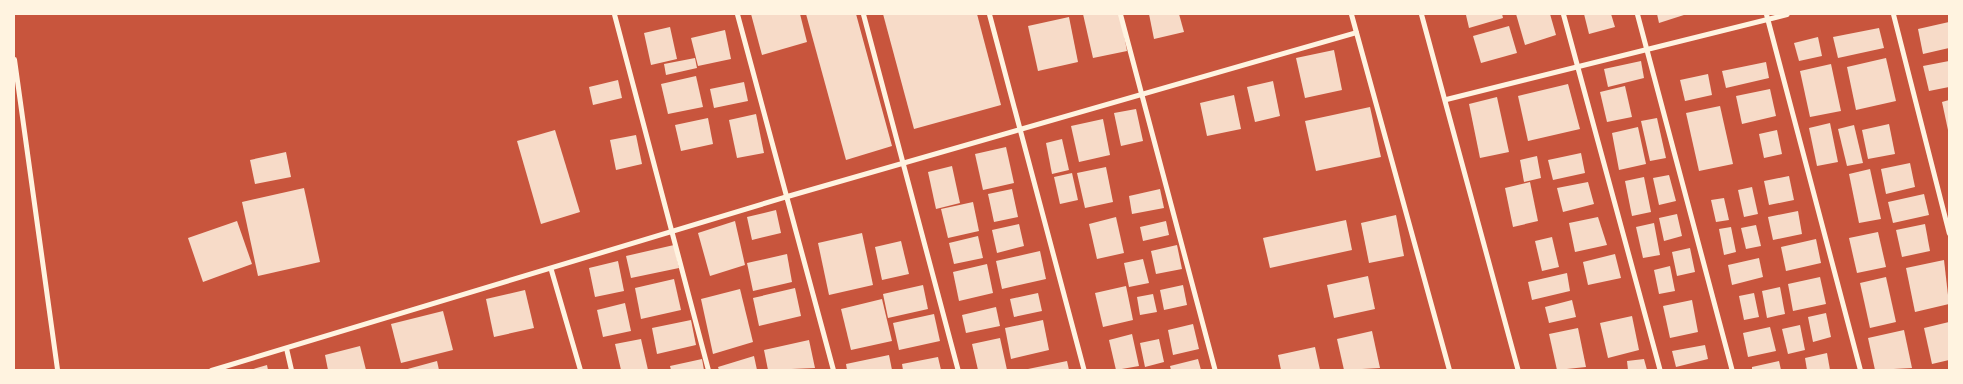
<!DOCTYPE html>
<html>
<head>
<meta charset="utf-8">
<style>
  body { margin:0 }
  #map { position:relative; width:1963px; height:384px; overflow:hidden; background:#c8553d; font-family:"Alegreya Sans",sans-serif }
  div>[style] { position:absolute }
  .building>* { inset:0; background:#f7dbc8 }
  .minor>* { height:5px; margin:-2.5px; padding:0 2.5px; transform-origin:2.5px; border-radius:2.5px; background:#fff3e0 }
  span { translate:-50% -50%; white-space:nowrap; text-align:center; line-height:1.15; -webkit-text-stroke:4px #fff3e0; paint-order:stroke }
  .frame { position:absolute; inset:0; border:15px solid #fff3e0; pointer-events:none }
</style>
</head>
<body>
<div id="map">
  <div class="building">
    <div style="clip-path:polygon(751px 14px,800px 14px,807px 42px,762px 55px)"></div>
    <div style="clip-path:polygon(806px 14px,856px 14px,892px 146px,846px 160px)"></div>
    <div style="clip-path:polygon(883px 14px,977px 14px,1001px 105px,914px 129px)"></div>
    <div style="clip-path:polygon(1083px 14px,1120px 14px,1127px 51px,1093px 58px)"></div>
    <div style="clip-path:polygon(1149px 14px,1179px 14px,1184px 32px,1154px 39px)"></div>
    <div style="clip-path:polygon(1502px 14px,1503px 18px,1469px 28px,1466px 15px)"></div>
    <div style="clip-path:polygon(1516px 14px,1550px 14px,1556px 35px,1525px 45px)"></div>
    <div style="clip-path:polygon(1584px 14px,1611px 14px,1615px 27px,1589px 34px)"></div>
    <div style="clip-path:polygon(1657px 14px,1687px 14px,1659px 23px)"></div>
    <div style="clip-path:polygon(1069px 17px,1078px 62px,1038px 71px,1028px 26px)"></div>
    <div style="clip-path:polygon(1949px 22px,1949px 48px,1923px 54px,1918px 29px)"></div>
    <div style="clip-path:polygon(1509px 26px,1517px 53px,1481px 63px,1473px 36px)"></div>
    <div style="clip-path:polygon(670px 27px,677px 59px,651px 65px,644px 33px)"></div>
    <div style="clip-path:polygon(1879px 28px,1884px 48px,1838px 58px,1833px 37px)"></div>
    <div style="clip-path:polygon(725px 30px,731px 59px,698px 66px,691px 38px)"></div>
    <div style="clip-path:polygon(1818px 37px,1822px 56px,1799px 61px,1794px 43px)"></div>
    <div style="clip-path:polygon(1334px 50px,1342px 90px,1305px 98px,1296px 58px)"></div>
    <div style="clip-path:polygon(695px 58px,697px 68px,666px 75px,664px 64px)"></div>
    <div style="clip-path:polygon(1886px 58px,1896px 101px,1856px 110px,1847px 67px)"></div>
    <div style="clip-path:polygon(1641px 61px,1644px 78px,1608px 87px,1604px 69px)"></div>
    <div style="clip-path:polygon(1949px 61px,1949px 87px,1929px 91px,1923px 66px)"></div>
    <div style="clip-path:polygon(1766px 62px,1769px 78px,1726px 88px,1722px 71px)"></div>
    <div style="clip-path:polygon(1831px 64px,1841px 111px,1810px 117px,1800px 71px)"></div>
    <div style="clip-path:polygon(1708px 74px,1712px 95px,1685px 101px,1680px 80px)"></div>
    <div style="clip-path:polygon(696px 76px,703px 107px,668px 114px,661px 84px)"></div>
    <div style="clip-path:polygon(618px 80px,622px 98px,593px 105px,589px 87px)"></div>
    <div style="clip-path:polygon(1273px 81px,1280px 116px,1255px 122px,1247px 87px)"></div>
    <div style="clip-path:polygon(744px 82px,748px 101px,714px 108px,710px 89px)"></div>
    <div style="clip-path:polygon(1568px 84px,1580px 129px,1528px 141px,1518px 96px)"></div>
    <div style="clip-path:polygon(1625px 86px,1632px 117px,1607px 122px,1600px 92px)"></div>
    <div style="clip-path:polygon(1770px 89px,1776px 116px,1742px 124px,1736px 96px)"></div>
    <div style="clip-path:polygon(1234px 95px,1241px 129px,1207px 136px,1200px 103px)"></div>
    <div style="clip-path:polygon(1497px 97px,1509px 152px,1480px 158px,1469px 104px)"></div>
    <div style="clip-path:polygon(1949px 100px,1949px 130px,1948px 130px,1942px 102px)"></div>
    <div style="clip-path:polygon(1720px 106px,1733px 164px,1699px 171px,1686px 113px)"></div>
    <div style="clip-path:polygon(1370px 107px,1381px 157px,1316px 171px,1305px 121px)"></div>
    <div style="clip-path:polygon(1136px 109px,1143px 141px,1121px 146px,1114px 113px)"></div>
    <div style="clip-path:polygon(756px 114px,764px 153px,737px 158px,729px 120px)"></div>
    <div style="clip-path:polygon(708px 118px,713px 144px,681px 151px,675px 125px)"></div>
    <div style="clip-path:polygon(1657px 118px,1666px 158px,1650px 161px,1641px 121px)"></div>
    <div style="clip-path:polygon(1103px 119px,1110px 155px,1079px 162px,1071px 126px)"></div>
    <div style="clip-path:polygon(1830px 123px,1838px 162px,1817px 166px,1809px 128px)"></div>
    <div style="clip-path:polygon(1889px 124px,1895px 154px,1868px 159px,1862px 130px)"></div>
    <div style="clip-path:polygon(1854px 125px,1863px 163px,1847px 166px,1838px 129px)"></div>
    <div style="clip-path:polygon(1638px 127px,1646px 164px,1619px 170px,1612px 133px)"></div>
    <div style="clip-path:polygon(555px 130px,580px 212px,541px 224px,517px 141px)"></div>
    <div style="clip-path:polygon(1777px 130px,1782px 154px,1764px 158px,1759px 134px)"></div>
    <div style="clip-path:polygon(636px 135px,642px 164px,616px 170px,610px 140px)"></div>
    <div style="clip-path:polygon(1062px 139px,1069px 170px,1052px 174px,1046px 143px)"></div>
    <div style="clip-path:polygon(1006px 147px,1014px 183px,983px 190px,975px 154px)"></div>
    <div style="clip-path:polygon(286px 152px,291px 177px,255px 184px,250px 160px)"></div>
    <div style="clip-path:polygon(1581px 153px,1585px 173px,1553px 180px,1548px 160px)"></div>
    <div style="clip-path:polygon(1537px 156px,1541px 178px,1524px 182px,1520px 160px)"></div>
    <div style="clip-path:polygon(1910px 163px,1915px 187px,1886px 194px,1881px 169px)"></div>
    <div style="clip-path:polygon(952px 166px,960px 203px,936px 209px,928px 172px)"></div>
    <div style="clip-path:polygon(1106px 167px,1113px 202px,1085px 208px,1077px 173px)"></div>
    <div style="clip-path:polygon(1870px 169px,1881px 219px,1859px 223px,1849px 174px)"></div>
    <div style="clip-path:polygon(1072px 173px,1078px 200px,1060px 204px,1054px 177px)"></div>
    <div style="clip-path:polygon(1669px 175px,1676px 201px,1659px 205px,1653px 178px)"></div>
    <div style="clip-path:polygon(1789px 176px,1794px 200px,1769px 205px,1764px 181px)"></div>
    <div style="clip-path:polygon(1644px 177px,1651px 212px,1632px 216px,1625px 181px)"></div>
    <div style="clip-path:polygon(1530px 182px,1538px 221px,1513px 227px,1505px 188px)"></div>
    <div style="clip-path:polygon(1588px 182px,1594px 204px,1563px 212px,1557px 188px)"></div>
    <div style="clip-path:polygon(1752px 187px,1758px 214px,1744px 217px,1738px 190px)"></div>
    <div style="clip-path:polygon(304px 188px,320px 262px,258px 276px,242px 202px)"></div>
    <div style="clip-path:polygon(1012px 189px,1018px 217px,994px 222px,988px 194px)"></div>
    <div style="clip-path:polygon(1160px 189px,1164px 208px,1132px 214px,1129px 196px)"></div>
    <div style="clip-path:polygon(1924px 194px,1929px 215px,1893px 223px,1888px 202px)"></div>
    <div style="clip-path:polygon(1724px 198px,1729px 220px,1716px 222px,1711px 200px)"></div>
    <div style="clip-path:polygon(973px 202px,979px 231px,948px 238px,941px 209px)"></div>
    <div style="clip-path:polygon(776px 210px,781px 233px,752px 240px,747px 217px)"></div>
    <div style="clip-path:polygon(1798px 211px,1802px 234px,1773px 240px,1768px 217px)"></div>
    <div style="clip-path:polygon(1677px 214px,1682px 236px,1664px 241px,1659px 218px)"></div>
    <div style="clip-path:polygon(1396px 215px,1404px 256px,1369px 263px,1361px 223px)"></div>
    <div style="clip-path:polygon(1116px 217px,1124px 253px,1097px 259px,1089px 224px)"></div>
    <div style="clip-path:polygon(1598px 217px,1607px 245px,1575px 252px,1569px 223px)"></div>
    <div style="clip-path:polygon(1346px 220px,1352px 250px,1270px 268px,1263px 238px)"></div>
    <div style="clip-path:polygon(237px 221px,252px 264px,203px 282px,188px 238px)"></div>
    <div style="clip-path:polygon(735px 221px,745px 265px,710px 276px,698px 233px)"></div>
    <div style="clip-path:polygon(1166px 221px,1169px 235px,1143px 241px,1140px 227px)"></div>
    <div style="clip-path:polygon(1654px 223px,1660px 255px,1643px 258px,1636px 227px)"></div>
    <div style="clip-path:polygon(1019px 224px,1024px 246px,997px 253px,992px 230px)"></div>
    <div style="clip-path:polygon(1925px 224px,1930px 251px,1902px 257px,1896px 230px)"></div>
    <div style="clip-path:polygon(1756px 225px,1761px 246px,1746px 249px,1741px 228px)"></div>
    <div style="clip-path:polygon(1731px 227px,1736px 252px,1724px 255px,1719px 229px)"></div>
    <div style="clip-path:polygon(1878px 232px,1886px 267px,1857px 273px,1849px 238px)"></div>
    <div style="clip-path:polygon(862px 233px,873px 285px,829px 295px,818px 243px)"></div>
    <div style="clip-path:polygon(978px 236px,983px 258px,954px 264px,949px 243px)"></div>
    <div style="clip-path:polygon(1552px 237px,1559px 267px,1542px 271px,1535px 241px)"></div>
    <div style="clip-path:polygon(1816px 239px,1821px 263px,1786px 271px,1781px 247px)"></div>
    <div style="clip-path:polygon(901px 241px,909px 274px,882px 280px,875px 247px)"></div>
    <div style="clip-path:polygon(674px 245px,679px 268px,631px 278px,626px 256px)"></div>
    <div style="clip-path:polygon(1177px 245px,1182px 269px,1156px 274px,1151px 251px)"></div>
    <div style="clip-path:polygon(1690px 248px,1695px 272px,1677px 276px,1672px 252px)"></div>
    <div style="clip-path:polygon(1040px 251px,1046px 279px,1002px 289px,996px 261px)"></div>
    <div style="clip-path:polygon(787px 254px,792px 282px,753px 291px,747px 263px)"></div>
    <div style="clip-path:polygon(1615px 254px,1621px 278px,1588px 285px,1583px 262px)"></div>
    <div style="clip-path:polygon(1759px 258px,1763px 277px,1732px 285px,1728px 265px)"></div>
    <div style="clip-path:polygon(1143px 259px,1149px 283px,1129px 287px,1124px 263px)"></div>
    <div style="clip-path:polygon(1944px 260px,1949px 304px,1915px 312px,1906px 268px)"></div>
    <div style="clip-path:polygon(618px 261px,624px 291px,595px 297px,589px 268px)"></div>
    <div style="clip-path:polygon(987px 264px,993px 293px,959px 301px,953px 272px)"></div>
    <div style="clip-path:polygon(1670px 266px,1675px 291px,1659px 294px,1654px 270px)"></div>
    <div style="clip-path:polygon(1567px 273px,1570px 291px,1532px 300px,1528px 282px)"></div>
    <div style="clip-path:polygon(1368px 276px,1375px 309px,1334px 318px,1327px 285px)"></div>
    <div style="clip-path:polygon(1820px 277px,1826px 304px,1793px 311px,1788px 284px)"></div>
    <div style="clip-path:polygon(1886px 277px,1896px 322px,1870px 328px,1860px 283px)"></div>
    <div style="clip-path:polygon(674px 279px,681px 310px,641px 319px,635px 288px)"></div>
    <div style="clip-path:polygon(923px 285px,928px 309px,888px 318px,883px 294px)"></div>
    <div style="clip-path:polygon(1183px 285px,1187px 305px,1164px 310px,1160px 290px)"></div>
    <div style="clip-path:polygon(1126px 286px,1133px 320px,1103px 327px,1095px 293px)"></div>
    <div style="clip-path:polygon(1780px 287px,1785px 314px,1767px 318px,1762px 291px)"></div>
    <div style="clip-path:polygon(795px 288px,801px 316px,759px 326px,753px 298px)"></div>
    <div style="clip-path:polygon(740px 289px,753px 342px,713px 354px,701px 299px)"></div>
    <div style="clip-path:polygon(525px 290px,534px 328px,494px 337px,486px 299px)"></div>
    <div style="clip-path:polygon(1038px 293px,1042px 311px,1014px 317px,1010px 299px)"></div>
    <div style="clip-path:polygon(1754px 293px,1759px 317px,1744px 320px,1739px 296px)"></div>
    <div style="clip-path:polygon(1153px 294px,1157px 312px,1140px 315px,1137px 297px)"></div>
    <div style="clip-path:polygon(882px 299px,892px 341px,851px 350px,841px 309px)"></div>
    <div style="clip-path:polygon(1572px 300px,1576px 317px,1549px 323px,1545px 307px)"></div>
    <div style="clip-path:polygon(1692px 300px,1698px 332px,1670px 338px,1663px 306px)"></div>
    <div style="clip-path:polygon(625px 303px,631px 331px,603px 337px,597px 310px)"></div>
    <div style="clip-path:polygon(996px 307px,1000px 326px,966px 333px,962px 315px)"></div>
    <div style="clip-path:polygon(443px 311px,453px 350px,401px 363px,391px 324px)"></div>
    <div style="clip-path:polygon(1826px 313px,1831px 337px,1813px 342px,1808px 317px)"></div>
    <div style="clip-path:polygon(934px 314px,940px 341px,899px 350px,893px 323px)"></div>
    <div style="clip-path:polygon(1632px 316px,1639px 350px,1608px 358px,1600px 323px)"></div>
    <div style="clip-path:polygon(691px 320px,696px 345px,657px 354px,652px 328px)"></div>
    <div style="clip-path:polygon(1043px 320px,1049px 350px,1011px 359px,1005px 328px)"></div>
    <div style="clip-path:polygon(1949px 322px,1949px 360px,1932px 364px,1924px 328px)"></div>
    <div style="clip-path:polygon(1193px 324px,1199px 349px,1173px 355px,1168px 330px)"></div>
    <div style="clip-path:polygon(1800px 325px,1805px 350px,1788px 354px,1782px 329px)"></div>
    <div style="clip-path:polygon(1770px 327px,1776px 351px,1748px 357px,1743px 333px)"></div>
    <div style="clip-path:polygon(1578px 328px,1586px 367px,1557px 370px,1549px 334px)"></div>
    <div style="clip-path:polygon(1904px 330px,1912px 368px,1875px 370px,1868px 338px)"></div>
    <div style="clip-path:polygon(1372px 331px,1380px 368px,1344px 370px,1337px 339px)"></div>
    <div style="clip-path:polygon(1132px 334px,1139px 366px,1116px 370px,1109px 340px)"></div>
    <div style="clip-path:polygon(1000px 338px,1007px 370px,978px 370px,972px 344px)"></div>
    <div style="clip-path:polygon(641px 339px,648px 370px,621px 370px,615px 344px)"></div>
    <div style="clip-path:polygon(1159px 339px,1164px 362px,1145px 367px,1140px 343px)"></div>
    <div style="clip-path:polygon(809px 340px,815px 368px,768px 370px,764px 350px)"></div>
    <div style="clip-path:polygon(1705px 345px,1708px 359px,1676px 367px,1672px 351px)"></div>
    <div style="clip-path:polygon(360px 346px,366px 370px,328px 370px,325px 355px)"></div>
    <div style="clip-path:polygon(1315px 347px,1320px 370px,1281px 370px,1278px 355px)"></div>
    <div style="clip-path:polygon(1827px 353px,1830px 370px,1807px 370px,1805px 358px)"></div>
    <div style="clip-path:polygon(889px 355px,892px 370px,847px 370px,846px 364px)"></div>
    <div style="clip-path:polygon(754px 356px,757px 370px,719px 370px,718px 367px)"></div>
    <div style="clip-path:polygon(938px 357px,941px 370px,903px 370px,902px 364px)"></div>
    <div style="clip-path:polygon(702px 359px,704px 370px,671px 370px,670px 366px)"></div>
    <div style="clip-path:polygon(1198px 359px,1201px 370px,1171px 370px,1170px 366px)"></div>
    <div style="clip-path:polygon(1644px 359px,1647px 370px,1628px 370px,1627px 361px)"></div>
    <div style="clip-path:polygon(437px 361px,439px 370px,404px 370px)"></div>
    <div style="clip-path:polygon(1067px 361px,1069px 370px,1028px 370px,1028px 369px)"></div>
    <div style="clip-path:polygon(1779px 361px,1781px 370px,1752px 370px,1752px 367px)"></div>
    <div style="clip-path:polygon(267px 365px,268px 370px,250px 370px)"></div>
  </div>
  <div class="minor">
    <div style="left:614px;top:14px;width:368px;rotate:75.2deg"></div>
    <div style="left:737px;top:14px;width:369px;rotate:74.9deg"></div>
    <div style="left:863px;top:14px;width:368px;rotate:75.1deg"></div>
    <div style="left:989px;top:14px;width:368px;rotate:75.1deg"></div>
    <div style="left:1120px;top:14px;width:368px;rotate:75.1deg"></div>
    <div style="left:1351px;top:14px;width:369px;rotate:74.6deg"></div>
    <div style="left:1421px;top:14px;width:369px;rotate:74.8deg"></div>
    <div style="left:1563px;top:14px;width:369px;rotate:74.8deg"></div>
    <div style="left:1637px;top:14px;width:368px;rotate:75.1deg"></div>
    <div style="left:1766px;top:14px;width:368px;rotate:75.2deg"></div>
    <div style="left:1893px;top:14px;width:226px;rotate:75.7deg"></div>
    <div style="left:14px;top:59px;width:314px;rotate:82.1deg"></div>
    <div style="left:1446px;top:99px;width:351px;rotate:-14deg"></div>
    <div style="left:551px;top:270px;width:104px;rotate:73.8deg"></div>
    <div style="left:286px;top:348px;width:23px;rotate:77deg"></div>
    <div style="left:211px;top:370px;width:602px;rotate:-16.81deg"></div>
    <div style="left:787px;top:196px;width:592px;rotate:-16.08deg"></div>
  </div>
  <div class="frame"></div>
</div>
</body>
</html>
